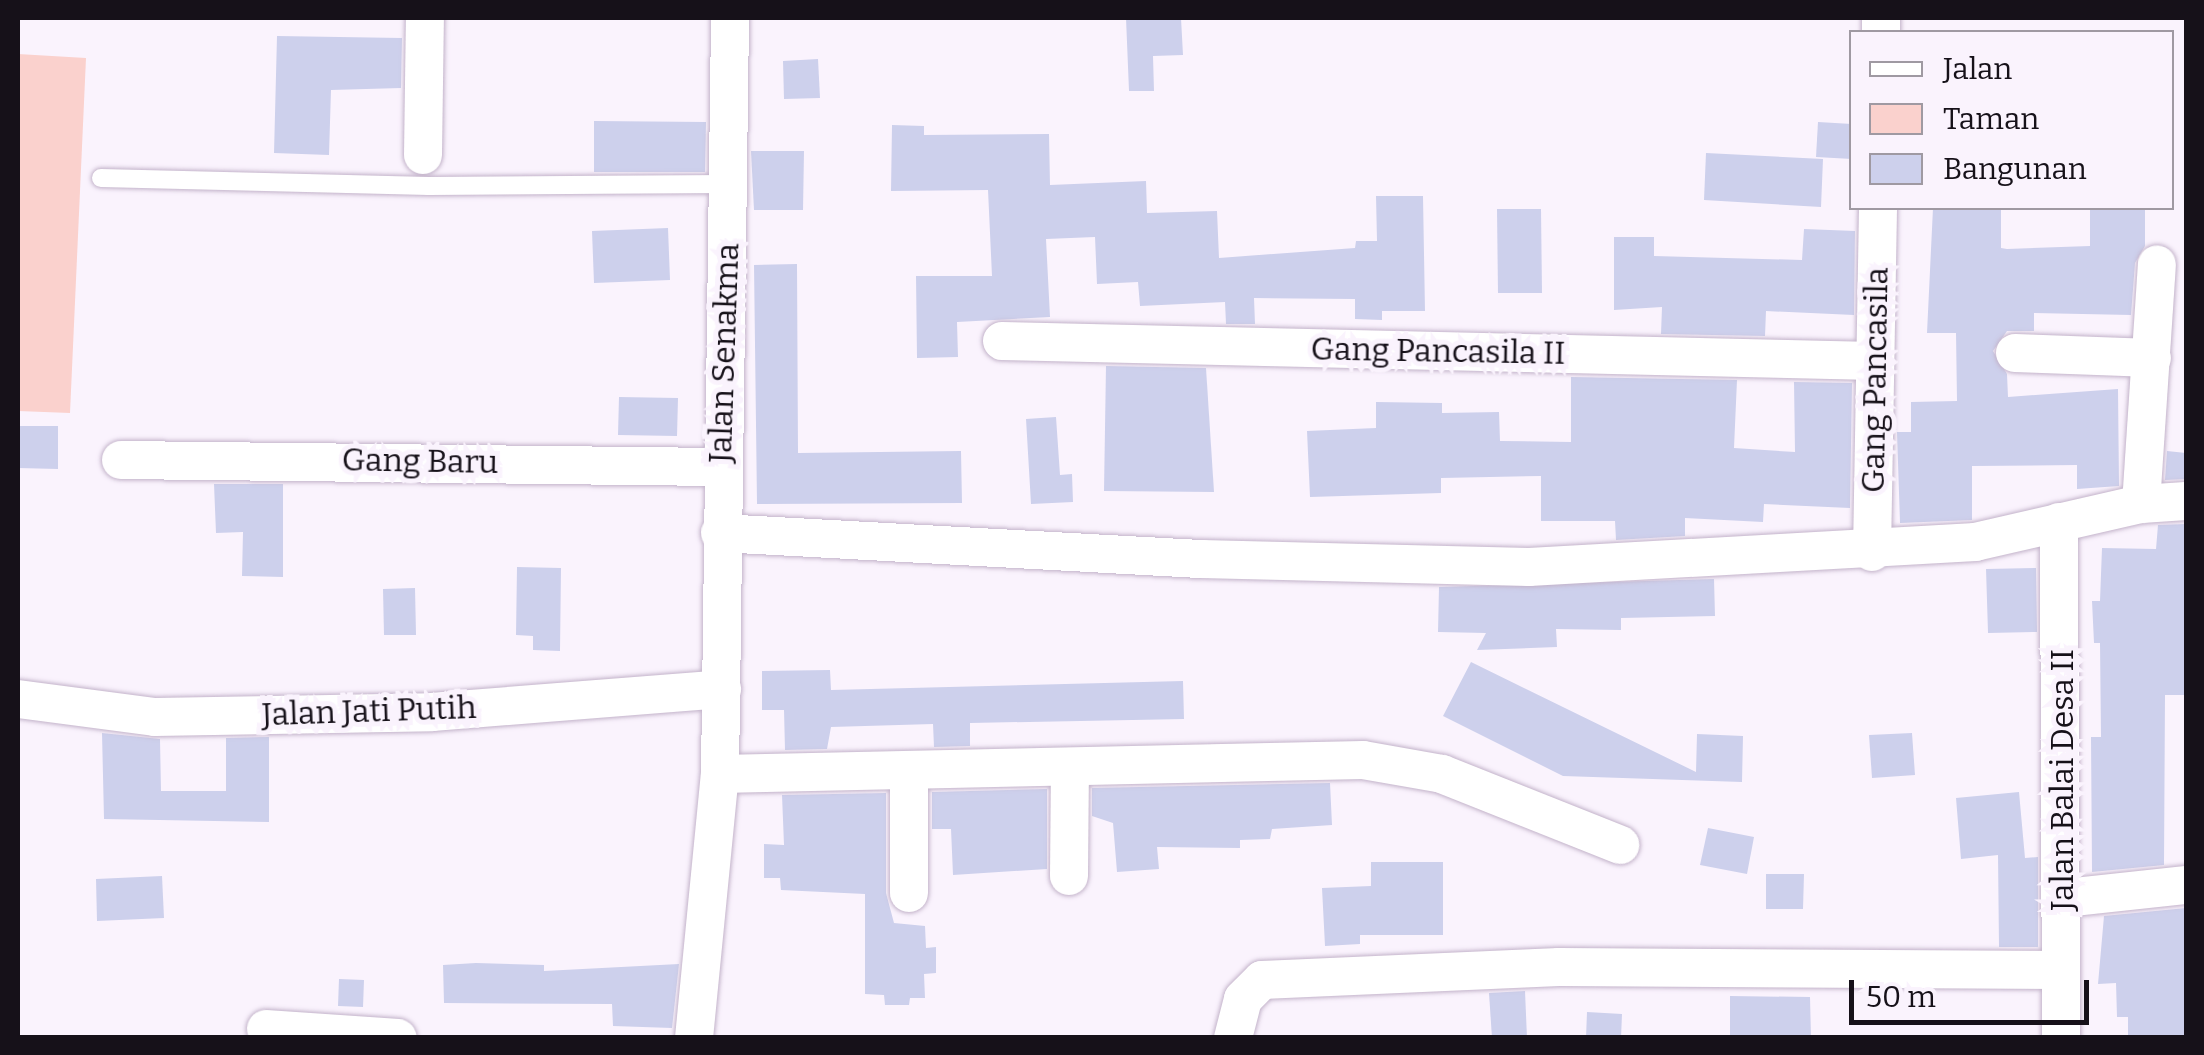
<!DOCTYPE html>
<html>
<head>
<meta charset="utf-8">
<style>
  body { margin:0 }
  #map { position:relative; width:2204px; height:1055px; overflow:hidden; background:#faf3fd; font-family:Bitter,serif }
  div>[style] { position:absolute }
  .green>* { inset:0; background:#fad1cd }
  .building>* { inset:0; background:#cdd0ec }
  .roads { filter:drop-shadow(0 0 2px #c3b3ca) drop-shadow(0 0 2px #c3b3ca) }
  .service>* { height:18px; margin:-9px; padding:0 9px; transform-origin:9px; border-radius:9px; background:#fff }
  .minor>* { height:38px; margin:-19px; padding:0 19px; transform-origin:19px; border-radius:19px; background:#fff }
  span { translate:-50% -50%; white-space:nowrap; text-align:center; line-height:1.15; -webkit-text-stroke:10px #faf3fd; paint-order:stroke }
  .street-label { font-size:32px; color:#161119 }
  .frame { position:absolute; inset:0; border:20px solid #161119; pointer-events:none }
  .legend { position:absolute; left:1849px; top:30px; width:325px; height:180px; box-sizing:border-box; background:#faf3fd; border:2px solid #9f99a2; margin:0; padding:12px 18px; list-style:none; font-size:30px; color:#161119 }
  .legend li { display:flex; align-items:center; gap:20px; height:50px }
  .legend b { width:50px; border:2px solid #9f99a2 }
  .scale { position:absolute; left:1849px; top:980px; width:240px; height:45px; box-sizing:border-box; border:5px solid #161119; border-top:0; padding-left:12px; font-size:30px; line-height:35px; white-space:nowrap; color:#161119; -webkit-text-stroke:8px #faf3fd; paint-order:stroke }
</style>
</head>
<body>
<div id="map">
  <div class="green">
    <div style="clip-path:polygon(18px 54px,86px 58px,70px 413px,18px 411px)"></div>
  </div>
  <div class="building">
    <div style="clip-path:polygon(1126px 18px,1181px 18px,1183px 55px,1153px 56px,1154px 91px,1129px 91px)"></div>
    <div style="clip-path:polygon(277px 36px,402px 38px,401px 88px,331px 90px,329px 155px,274px 153px)"></div>
    <div style="clip-path:polygon(818px 59px,820px 98px,784px 99px,783px 61px)"></div>
    <div style="clip-path:polygon(594px 121px,706px 122px,705px 172px,594px 172px)"></div>
    <div style="clip-path:polygon(1818px 122px,1852px 124px,1852px 159px,1816px 157px)"></div>
    <div style="clip-path:polygon(892px 125px,924px 126px,924px 135px,1049px 134px,1050px 185px,1146px 181px,1147px 213px,1217px 211px,1219px 258px,1355px 248px,1356px 241px,1377px 241px,1376px 196px,1423px 196px,1425px 311px,1382px 311px,1382px 320px,1355px 319px,1355px 299px,1254px 298px,1255px 324px,1226px 324px,1225px 302px,1140px 306px,1138px 282px,1097px 284px,1095px 237px,1046px 239px,1050px 317px,957px 322px,958px 357px,917px 358px,916px 276px,992px 276px,988px 190px,891px 191px)"></div>
    <div style="clip-path:polygon(751px 151px,804px 151px,803px 210px,754px 210px)"></div>
    <div style="clip-path:polygon(1706px 153px,1823px 159px,1821px 207px,1704px 200px)"></div>
    <div style="clip-path:polygon(1933px 208px,2001px 208px,2001px 248px,2007px 249px,2090px 246px,2090px 208px,2145px 208px,2145px 246px,2135px 263px,2131px 315px,2034px 313px,2034px 331px,2007px 331px,1993px 351px,2007px 374px,2008px 397px,2118px 389px,2119px 486px,2077px 489px,2077px 465px,1972px 466px,1972px 520px,1900px 523px,1897px 432px,1911px 432px,1911px 402px,1957px 401px,1956px 333px,1927px 333px)"></div>
    <div style="clip-path:polygon(1497px 209px,1541px 209px,1542px 293px,1498px 293px)"></div>
    <div style="clip-path:polygon(668px 228px,670px 280px,594px 283px,592px 231px)"></div>
    <div style="clip-path:polygon(1804px 229px,1855px 231px,1854px 315px,1766px 311px,1765px 336px,1661px 334px,1662px 307px,1614px 310px,1614px 237px,1654px 237px,1654px 256px,1802px 260px)"></div>
    <div style="clip-path:polygon(797px 264px,798px 453px,961px 451px,962px 503px,757px 504px,754px 265px)"></div>
    <div style="clip-path:polygon(1106px 366px,1206px 368px,1214px 492px,1104px 491px)"></div>
    <div style="clip-path:polygon(1571px 377px,1737px 380px,1734px 448px,1795px 452px,1794px 382px,1852px 383px,1850px 508px,1764px 504px,1763px 522px,1685px 518px,1685px 536px,1616px 540px,1615px 521px,1541px 521px,1541px 476px,1441px 478px,1441px 493px,1310px 497px,1307px 431px,1376px 428px,1376px 402px,1442px 403px,1442px 413px,1499px 412px,1500px 441px,1571px 442px)"></div>
    <div style="clip-path:polygon(619px 397px,678px 398px,677px 436px,618px 435px)"></div>
    <div style="clip-path:polygon(1056px 417px,1060px 475px,1072px 474px,1073px 502px,1031px 504px,1026px 419px)"></div>
    <div style="clip-path:polygon(18px 426px,58px 426px,58px 469px,18px 468px)"></div>
    <div style="clip-path:polygon(2167px 451px,2186px 453px,2186px 479px,2165px 480px)"></div>
    <div style="clip-path:polygon(214px 484px,283px 484px,283px 577px,242px 576px,243px 532px,216px 533px)"></div>
    <div style="clip-path:polygon(2186px 524px,2184px 695px,2165px 695px,2164px 865px,2092px 872px,2091px 737px,2101px 737px,2100px 643px,2094px 643px,2092px 601px,2100px 601px,2102px 548px,2156px 549px,2158px 525px)"></div>
    <div style="clip-path:polygon(517px 567px,561px 568px,560px 651px,533px 650px,533px 636px,516px 635px)"></div>
    <div style="clip-path:polygon(2036px 568px,2037px 632px,1988px 633px,1986px 569px)"></div>
    <div style="clip-path:polygon(1714px 579px,1715px 616px,1621px 618px,1621px 630px,1556px 629px,1557px 647px,1477px 650px,1486px 633px,1438px 632px,1439px 587px)"></div>
    <div style="clip-path:polygon(415px 588px,416px 635px,384px 635px,383px 589px)"></div>
    <div style="clip-path:polygon(1471px 662px,1696px 772px,1697px 734px,1743px 736px,1742px 782px,1563px 776px,1443px 716px)"></div>
    <div style="clip-path:polygon(830px 670px,831px 690px,1183px 681px,1184px 719px,970px 723px,970px 746px,934px 747px,933px 724px,831px 727px,827px 749px,785px 750px,784px 710px,762px 710px,762px 671px)"></div>
    <div style="clip-path:polygon(102px 733px,160px 739px,161px 791px,226px 791px,226px 738px,269px 737px,269px 822px,104px 819px)"></div>
    <div style="clip-path:polygon(1912px 733px,1915px 775px,1872px 778px,1869px 735px)"></div>
    <div style="clip-path:polygon(1330px 783px,1332px 825px,1272px 829px,1270px 839px,1240px 840px,1240px 848px,1157px 847px,1159px 869px,1117px 872px,1113px 823px,1092px 816px,1092px 788px)"></div>
    <div style="clip-path:polygon(1047px 789px,1047px 869px,953px 875px,951px 829px,932px 829px,932px 792px)"></div>
    <div style="clip-path:polygon(2019px 792px,2025px 858px,2038px 857px,2038px 947px,1999px 947px,1998px 855px,1961px 859px,1956px 798px)"></div>
    <div style="clip-path:polygon(886px 793px,886px 893px,894px 923px,925px 926px,926px 948px,936px 947px,936px 973px,924px 974px,925px 998px,910px 998px,909px 1005px,885px 1005px,884px 995px,865px 994px,865px 894px,781px 890px,780px 878px,764px 878px,764px 844px,784px 845px,782px 795px)"></div>
    <div style="clip-path:polygon(1708px 828px,1754px 837px,1747px 874px,1700px 865px)"></div>
    <div style="clip-path:polygon(1371px 862px,1443px 862px,1443px 935px,1360px 935px,1360px 944px,1325px 946px,1322px 888px,1371px 886px)"></div>
    <div style="clip-path:polygon(1766px 874px,1804px 874px,1803px 909px,1766px 909px)"></div>
    <div style="clip-path:polygon(162px 876px,164px 918px,97px 921px,96px 879px)"></div>
    <div style="clip-path:polygon(2186px 908px,2186px 1038px,2128px 1038px,2128px 1017px,2117px 1017px,2116px 983px,2098px 984px,2104px 916px)"></div>
    <div style="clip-path:polygon(476px 963px,544px 965px,544px 971px,679px 964px,672px 1028px,613px 1026px,612px 1004px,444px 1003px,443px 965px)"></div>
    <div style="clip-path:polygon(339px 979px,364px 980px,363px 1007px,338px 1006px)"></div>
    <div style="clip-path:polygon(1525px 991px,1527px 1038px,1492px 1038px,1489px 993px)"></div>
    <div style="clip-path:polygon(1730px 996px,1810px 997px,1811px 1038px,1730px 1038px)"></div>
    <div style="clip-path:polygon(1587px 1012px,1622px 1014px,1621px 1038px,1586px 1038px)"></div>
  </div>
  <div class="roads">
    <div class="service">
      <div style="left:101px;top:178px;width:328px;rotate:1.4deg"></div>
      <div style="left:429px;top:186px;width:302px;rotate:-0.4deg"></div>
    </div>
    <div class="minor">
      <div style="left:1881px;top:32px;width:14px;rotate:-90deg"></div>
      <div style="left:423px;top:155px;width:137px;rotate:-89.2deg"></div>
      <div style="left:1002px;top:341px;width:873px;rotate:1.31deg"></div>
      <div style="left:2015px;top:353px;width:137px;rotate:2.1deg"></div>
      <div style="left:121px;top:460px;width:598px;rotate:0.67deg"></div>
      <div style="left:2141px;top:504px;width:240px;rotate:-86.2deg"></div>
      <div style="left:2059px;top:522px;width:516px;rotate:89.78deg"></div>
      <div style="left:720px;top:533px;width:482px;rotate:3.1deg"></div>
      <div style="left:1201px;top:559px;width:328px;rotate:1.4deg"></div>
      <div style="left:1529px;top:567px;width:447px;rotate:-3.2deg"></div>
      <div style="left:1975px;top:542px;width:170px;rotate:-12.9deg"></div>
      <div style="left:2141px;top:504px;width:45px;rotate:-3.8deg"></div>
      <div style="left:1872px;top:552px;width:344px;rotate:-89deg"></div>
      <div style="left:18px;top:699px;width:138px;rotate:7.5deg"></div>
      <div style="left:155px;top:717px;width:277px;rotate:-1deg"></div>
      <div style="left:432px;top:712px;width:291px;rotate:-4.5deg"></div>
      <div style="left:720px;top:774px;width:643px;rotate:-1.25deg"></div>
      <div style="left:1363px;top:760px;width:80px;rotate:10deg"></div>
      <div style="left:1442px;top:774px;width:192px;rotate:21.7deg"></div>
      <div style="left:1069px;top:876px;width:107px;rotate:-89.5deg"></div>
      <div style="left:909px;top:893px;width:120px;rotate:-90deg"></div>
      <div style="left:2064px;top:898px;width:123px;rotate:-6.1deg"></div>
      <div style="left:266px;top:1029px;width:132px;rotate:3.9deg"></div>
      <div style="left:694px;top:1038px;width:265px;rotate:-84.4deg"></div>
      <div style="left:720px;top:774px;width:756px;rotate:-89.24deg"></div>
      <div style="left:1233px;top:1038px;width:40px;rotate:-75.6deg"></div>
      <div style="left:1243px;top:999px;width:27px;rotate:-45deg"></div>
      <div style="left:1262px;top:980px;width:297px;rotate:-2.5deg"></div>
      <div style="left:1559px;top:967px;width:501px;rotate:0.34deg"></div>
    </div>
  </div>
  <div class="street-label">
    <span style="left:1438px;top:351px;rotate:1deg">Gang Pancasila II</span>
    <span style="left:724px;top:353px;rotate:-88deg">Jalan Senakma</span>
    <span style="left:1875px;top:380px;rotate:-89deg">Gang Pancasila</span>
    <span style="left:420px;top:461px;rotate:1deg">Gang Baru</span>
    <span style="left:369px;top:711px;rotate:-2deg">Jalan Jati Putih</span>
    <span style="left:2062px;top:780px;rotate:-90deg">Jalan Balai Desa II</span>
  </div>
  <div class="frame"></div>
  <ul class="legend">
  <li><b style="height:12px;background:#fff"></b>Jalan</li>
  <li><b style="height:28px;background:#fad1cd"></b>Taman</li>
  <li><b style="height:28px;background:#cdd0ec"></b>Bangunan</li>
  </ul>
  <div class="scale">50 m</div>
</div>
</body>
</html>
